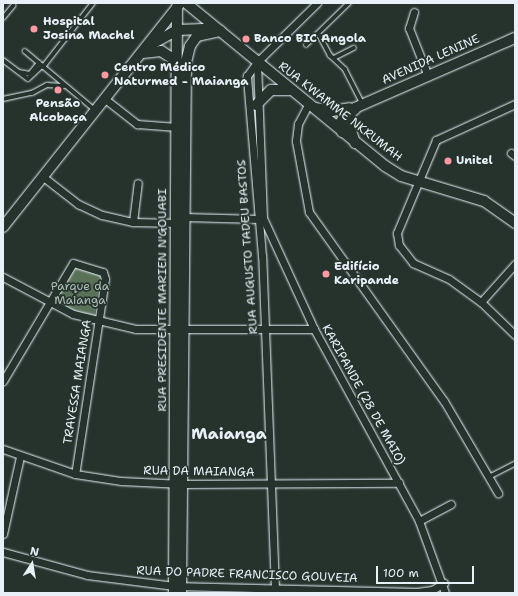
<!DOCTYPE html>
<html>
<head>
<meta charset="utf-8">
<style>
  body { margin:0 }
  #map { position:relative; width:518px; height:596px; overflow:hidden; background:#26332d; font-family:"Shantell Sans",sans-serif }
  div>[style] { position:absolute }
  .green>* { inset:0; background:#597257 }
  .roads { filter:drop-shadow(0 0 1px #e8f1f8) drop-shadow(0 0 1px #e8f1f8) }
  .lane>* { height:3.5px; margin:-1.75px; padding:0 1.75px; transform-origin:1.75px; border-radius:1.75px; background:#26332d }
  .street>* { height:7px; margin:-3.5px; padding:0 3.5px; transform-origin:3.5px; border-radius:3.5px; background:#26332d }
  .secondary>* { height:10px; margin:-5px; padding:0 5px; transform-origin:5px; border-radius:5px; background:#26332d }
  .dots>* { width:11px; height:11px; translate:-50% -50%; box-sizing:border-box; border:2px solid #26332d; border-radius:50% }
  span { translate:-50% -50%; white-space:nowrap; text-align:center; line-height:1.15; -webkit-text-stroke:3.5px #26332d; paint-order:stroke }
  .poi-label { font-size:12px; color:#e8f1f8; font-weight:700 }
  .left { translate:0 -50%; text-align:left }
  .street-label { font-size:12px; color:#e8f1f8 }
  .park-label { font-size:12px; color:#afbeb8 }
  .district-label { font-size:16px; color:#e8f1f8; font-weight:700 }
  .frame { position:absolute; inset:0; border:4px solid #e8f1f8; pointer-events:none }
  .north { position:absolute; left:12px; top:544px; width:40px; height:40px; -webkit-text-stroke:3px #26332d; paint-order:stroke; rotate:12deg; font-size:11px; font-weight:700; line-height:16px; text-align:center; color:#e8f1f8 }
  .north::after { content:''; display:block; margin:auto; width:14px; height:18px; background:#e8f1f8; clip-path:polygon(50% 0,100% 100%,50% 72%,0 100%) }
  .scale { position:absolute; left:376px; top:566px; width:98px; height:18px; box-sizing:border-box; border:2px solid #e8f1f8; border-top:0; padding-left:5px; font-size:12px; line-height:14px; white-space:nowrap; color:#e8f1f8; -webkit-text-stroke:3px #26332d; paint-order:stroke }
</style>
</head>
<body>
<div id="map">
  <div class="green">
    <div style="clip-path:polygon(77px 265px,101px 274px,94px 318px,54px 302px)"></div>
  </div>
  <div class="roads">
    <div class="lane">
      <div style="left:3px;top:18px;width:16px;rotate:-50deg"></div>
      <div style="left:319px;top:34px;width:24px;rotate:62deg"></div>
      <div style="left:330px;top:55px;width:21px;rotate:43deg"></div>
      <div style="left:345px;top:69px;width:38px;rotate:63deg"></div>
      <div style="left:306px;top:45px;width:60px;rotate:-44.3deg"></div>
      <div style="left:25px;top:51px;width:92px;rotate:40.1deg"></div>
      <div style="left:334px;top:58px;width:22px;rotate:-27deg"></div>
      <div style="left:3px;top:60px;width:31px;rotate:37deg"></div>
      <div style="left:28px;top:79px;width:19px;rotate:-43deg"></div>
      <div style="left:43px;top:67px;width:81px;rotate:-52deg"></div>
      <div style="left:19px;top:72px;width:11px;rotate:10deg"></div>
      <div style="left:30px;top:74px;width:14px;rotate:-51deg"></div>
      <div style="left:3px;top:99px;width:30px;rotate:-12deg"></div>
      <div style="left:32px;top:93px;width:17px;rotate:-28deg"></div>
      <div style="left:47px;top:85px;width:17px;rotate:3deg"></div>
      <div style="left:489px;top:477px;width:29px;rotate:-27deg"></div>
    </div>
    <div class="street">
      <div style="left:414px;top:12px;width:17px;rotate:107deg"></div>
      <div style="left:409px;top:28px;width:52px;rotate:68.4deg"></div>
      <div style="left:257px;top:62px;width:156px;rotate:87.8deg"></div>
      <div style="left:263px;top:218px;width:122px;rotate:65.3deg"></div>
      <div style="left:314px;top:329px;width:219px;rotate:61.3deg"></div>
      <div style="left:419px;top:521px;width:77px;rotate:70.1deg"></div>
      <div style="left:105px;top:99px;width:41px;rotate:38deg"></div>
      <div style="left:137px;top:124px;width:40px;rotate:4.3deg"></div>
      <div style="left:515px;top:104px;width:87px;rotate:155.5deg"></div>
      <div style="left:436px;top:140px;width:101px;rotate:112.8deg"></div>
      <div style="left:397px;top:233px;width:12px;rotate:81deg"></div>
      <div style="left:399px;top:245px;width:23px;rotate:52deg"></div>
      <div style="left:413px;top:263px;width:39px;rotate:24deg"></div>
      <div style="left:449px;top:279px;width:39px;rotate:36deg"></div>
      <div style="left:481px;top:302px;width:47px;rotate:44.1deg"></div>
      <div style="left:308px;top:105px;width:21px;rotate:118deg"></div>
      <div style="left:298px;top:124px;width:17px;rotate:97deg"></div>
      <div style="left:296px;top:141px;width:72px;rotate:79.6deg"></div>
      <div style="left:309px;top:212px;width:232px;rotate:54.5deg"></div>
      <div style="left:444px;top:401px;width:107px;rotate:59.6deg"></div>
      <div style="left:511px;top:153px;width:5px;rotate:37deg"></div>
      <div style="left:42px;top:176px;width:46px;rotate:37.9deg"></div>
      <div style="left:78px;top:204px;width:26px;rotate:25deg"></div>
      <div style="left:102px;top:215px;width:32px;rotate:13deg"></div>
      <div style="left:133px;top:222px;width:44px;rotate:1.3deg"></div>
      <div style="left:184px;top:217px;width:75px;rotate:1.5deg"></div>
      <div style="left:133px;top:222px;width:39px;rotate:-83deg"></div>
      <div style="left:3px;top:277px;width:79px;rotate:27.9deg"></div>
      <div style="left:73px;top:314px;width:65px;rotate:13.4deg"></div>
      <div style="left:136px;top:329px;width:178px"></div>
      <div style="left:481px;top:302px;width:51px;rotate:-48.2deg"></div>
      <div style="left:3px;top:381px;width:137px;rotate:-59.3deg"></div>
      <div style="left:73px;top:263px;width:31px;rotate:17deg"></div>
      <div style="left:103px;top:272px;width:7px;rotate:74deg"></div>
      <div style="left:105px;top:279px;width:197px;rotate:98.7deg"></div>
      <div style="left:3px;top:449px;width:76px;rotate:19.1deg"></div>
      <div style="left:75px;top:474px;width:47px;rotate:8.7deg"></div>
      <div style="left:121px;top:481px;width:61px;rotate:2.8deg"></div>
      <div style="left:182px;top:484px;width:217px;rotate:-0.3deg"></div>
      <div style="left:419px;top:521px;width:36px;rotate:-28deg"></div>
      <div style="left:3px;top:534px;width:79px;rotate:-77.6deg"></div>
      <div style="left:3px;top:552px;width:87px;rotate:15.3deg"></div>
      <div style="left:87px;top:575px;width:88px;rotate:7.2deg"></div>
      <div style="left:174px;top:586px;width:243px;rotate:1.4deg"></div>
      <div style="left:417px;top:592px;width:15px;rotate:-8deg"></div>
      <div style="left:432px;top:590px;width:14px;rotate:-30deg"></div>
      <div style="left:275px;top:589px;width:333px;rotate:-92.2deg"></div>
      <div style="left:262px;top:256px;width:181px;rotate:-94.8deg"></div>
      <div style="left:247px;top:76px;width:17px;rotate:-54deg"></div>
      <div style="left:257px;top:62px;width:84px;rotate:-44.5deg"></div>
    </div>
    <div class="secondary">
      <div style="left:186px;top:3px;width:257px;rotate:39.3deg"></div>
      <div style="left:385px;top:166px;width:19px;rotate:32deg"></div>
      <div style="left:401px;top:176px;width:87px;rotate:16.8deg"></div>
      <div style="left:484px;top:201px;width:38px;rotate:35deg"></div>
      <div style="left:152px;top:44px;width:29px;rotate:-29deg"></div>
      <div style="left:177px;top:30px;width:33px;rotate:-2deg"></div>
      <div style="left:143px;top:53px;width:18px;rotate:-6deg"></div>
      <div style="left:161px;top:51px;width:20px;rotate:33deg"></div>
      <div style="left:256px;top:105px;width:21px;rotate:-45deg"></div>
      <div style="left:271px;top:90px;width:20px"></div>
      <div style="left:315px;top:108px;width:17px;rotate:10deg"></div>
      <div style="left:332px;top:111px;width:18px;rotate:-9deg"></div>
      <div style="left:342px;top:132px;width:9px;rotate:-103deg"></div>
      <div style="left:340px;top:123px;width:16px;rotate:-52deg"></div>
      <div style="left:350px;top:110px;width:180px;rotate:-23.6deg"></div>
      <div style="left:355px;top:143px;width:20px;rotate:-108deg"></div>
      <div style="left:349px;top:124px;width:10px;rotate:-84deg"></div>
      <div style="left:350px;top:114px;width:8px;rotate:-45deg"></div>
      <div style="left:3px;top:227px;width:282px;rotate:-51.6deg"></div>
      <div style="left:174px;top:593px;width:586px;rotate:-89.71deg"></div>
      <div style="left:181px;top:593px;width:531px;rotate:-89.46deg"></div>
      <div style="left:186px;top:62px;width:16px;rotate:-76deg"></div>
      <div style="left:190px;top:46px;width:12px;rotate:-55deg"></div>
      <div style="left:197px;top:36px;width:24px;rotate:-12deg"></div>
    </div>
  </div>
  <div class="dots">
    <div style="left:34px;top:29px;background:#ff9aa2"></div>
    <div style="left:246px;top:39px;background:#ff9aa2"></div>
    <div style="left:105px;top:75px;background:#ff9aa2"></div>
    <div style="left:58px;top:90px;background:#ff9aa2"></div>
    <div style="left:448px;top:161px;background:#ff9aa2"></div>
    <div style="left:326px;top:274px;background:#ff9aa2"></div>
  </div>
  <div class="poi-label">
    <span class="left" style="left:43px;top:29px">Hospital<br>Josina Machel</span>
    <span class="left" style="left:254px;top:39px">Banco BIC Angola</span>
    <span class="left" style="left:114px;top:75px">Centro Médico<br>Naturmed - Maianga</span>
    <span style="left:58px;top:111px">Pensão<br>Alcobaça</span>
    <span class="left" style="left:456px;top:161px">Unitel</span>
    <span class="left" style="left:334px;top:274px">Edifício<br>Karipande</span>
  </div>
  <div class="street-label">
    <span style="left:431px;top:60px;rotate:-24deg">AVENIDA LENINE</span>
    <span style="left:340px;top:112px;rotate:38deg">RUA KWAMME NKRUMAH</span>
    <span style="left:248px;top:247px;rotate:-94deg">RUA AUGUSTO TADEU BASTOS</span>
    <span style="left:163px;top:300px;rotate:-90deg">RUA PRESIDENTE MARIEN N'GOUABI</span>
    <span style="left:78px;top:382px;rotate:-81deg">TRAVESSA MAIANGA</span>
    <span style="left:363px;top:395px;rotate:61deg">KARIPANDE (28 DE MAIO)</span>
    <span style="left:199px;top:472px;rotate:1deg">RUA DA MAIANGA</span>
    <span style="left:247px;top:575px;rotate:2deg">RUA DO PADRE FRANCISCO GOUVEIA</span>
  </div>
  <div class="park-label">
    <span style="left:80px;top:294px">Parque da<br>Maianga</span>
  </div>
  <div class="district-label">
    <span style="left:229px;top:434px">Maianga</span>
  </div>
  <div class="frame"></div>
  <div class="north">N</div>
  <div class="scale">100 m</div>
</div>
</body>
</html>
